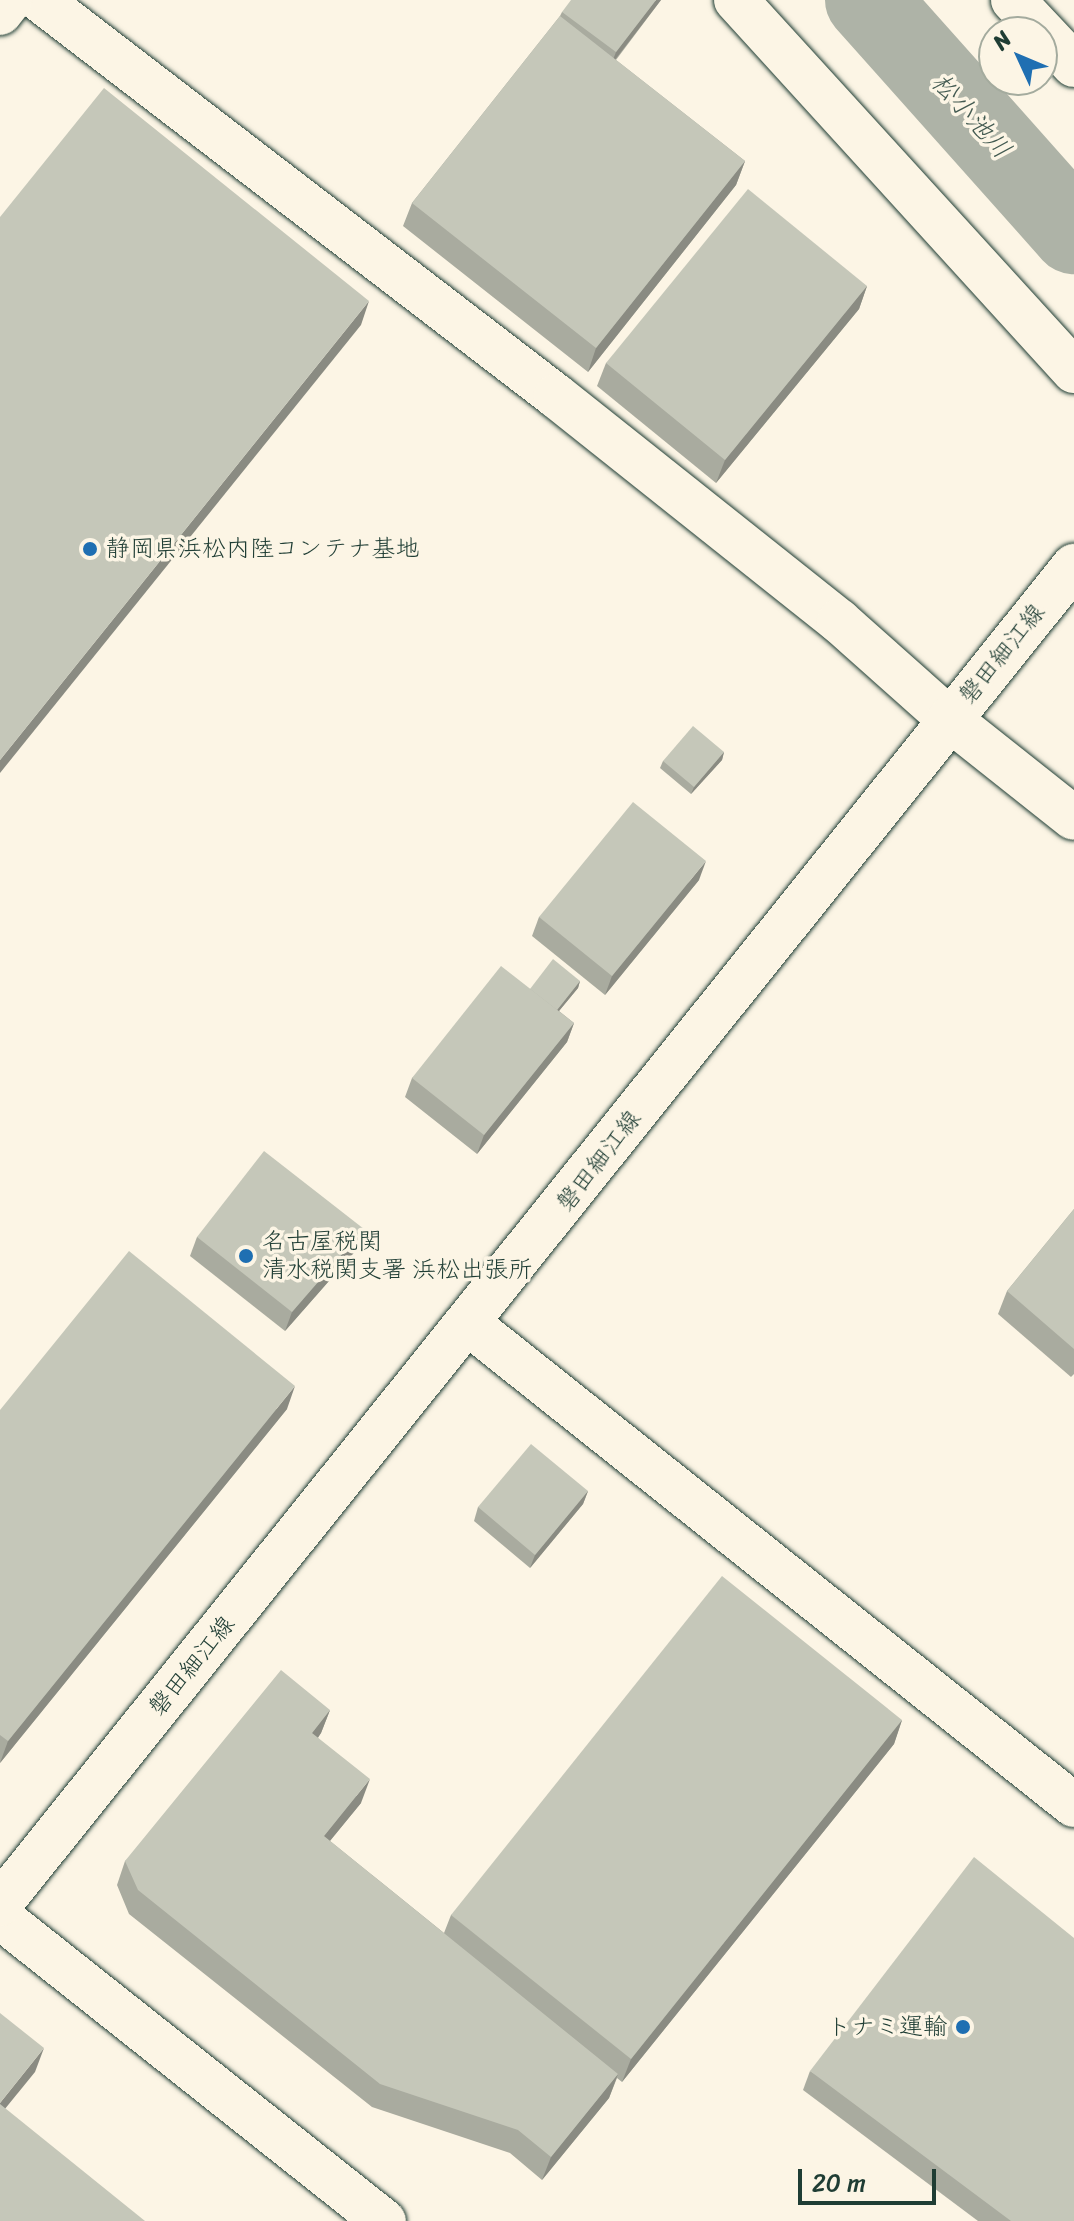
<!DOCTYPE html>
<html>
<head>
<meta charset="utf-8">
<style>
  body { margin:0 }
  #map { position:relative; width:1074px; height:2221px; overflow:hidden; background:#fcf5e5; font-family:Sriracha,"Klee One",sans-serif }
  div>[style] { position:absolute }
  .river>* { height:84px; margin:-42px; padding:0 42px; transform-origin:42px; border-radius:42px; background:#aeb3a7 }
  .roads { filter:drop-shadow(0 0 2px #1f3d34) drop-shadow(0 0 2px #1f3d34) }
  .street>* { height:44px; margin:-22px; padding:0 22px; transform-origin:22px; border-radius:22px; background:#fcf5e5 }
  .secondary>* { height:44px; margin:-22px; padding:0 22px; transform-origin:22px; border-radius:22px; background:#fcf5e5 }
  .primary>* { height:44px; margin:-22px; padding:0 22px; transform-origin:22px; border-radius:22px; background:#fcf5e5 }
  .wall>* { inset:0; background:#a9ab9f }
  .shaded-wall>* { inset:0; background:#8a8b82 }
  .building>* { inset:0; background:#c5c7b9 }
  .dots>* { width:22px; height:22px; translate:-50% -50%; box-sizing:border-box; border:4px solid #fcf5e5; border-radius:50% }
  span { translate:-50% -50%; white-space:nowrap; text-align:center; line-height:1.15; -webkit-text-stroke:7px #fcf5e5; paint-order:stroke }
  .poi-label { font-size:24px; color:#1f3d34 }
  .left { translate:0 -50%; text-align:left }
  .right { translate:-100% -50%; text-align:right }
  .street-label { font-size:24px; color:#1f3d34 }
  .water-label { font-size:26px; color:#435a51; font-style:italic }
  .north { position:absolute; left:978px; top:16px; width:80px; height:80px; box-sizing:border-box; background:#fcf5e5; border:2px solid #a4ab9e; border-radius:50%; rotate:314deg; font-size:22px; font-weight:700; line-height:32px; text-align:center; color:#1f3d34 }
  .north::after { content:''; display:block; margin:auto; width:28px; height:36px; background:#1f6fb2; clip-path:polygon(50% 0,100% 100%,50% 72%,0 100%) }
  .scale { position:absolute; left:798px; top:2169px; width:138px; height:36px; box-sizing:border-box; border:4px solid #1f3d34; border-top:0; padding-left:10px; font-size:24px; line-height:28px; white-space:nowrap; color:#1f3d34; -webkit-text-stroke:6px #fcf5e5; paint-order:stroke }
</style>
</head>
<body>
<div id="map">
  <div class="river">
    <div style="left:867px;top:0;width:311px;rotate:48.3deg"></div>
  </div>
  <div class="roads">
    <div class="street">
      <div style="left:40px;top:0;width:650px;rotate:37.5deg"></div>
      <div style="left:556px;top:396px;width:362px;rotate:38.5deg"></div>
      <div style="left:839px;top:621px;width:147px;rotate:41.7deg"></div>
      <div style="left:949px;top:719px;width:159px;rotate:38.4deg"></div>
      <div style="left:736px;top:0;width:502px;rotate:47.66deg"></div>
      <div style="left:0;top:13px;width:16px;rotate:-52deg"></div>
      <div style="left:469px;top:1324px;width:773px;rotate:38.49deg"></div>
      <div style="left:0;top:1917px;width:490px;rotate:38.4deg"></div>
    </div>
    <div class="secondary">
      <div style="left:0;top:1904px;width:1716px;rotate:-51.25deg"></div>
    </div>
    <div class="primary">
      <div style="left:1013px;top:0;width:89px;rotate:46.8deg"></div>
    </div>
  </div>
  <div class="wall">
    <div style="clip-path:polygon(661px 0,616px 60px,745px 161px,736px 185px,588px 372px,403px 226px,412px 203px,560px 16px,562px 12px)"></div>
    <div style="clip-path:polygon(867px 286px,859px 309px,716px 483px,597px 386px,606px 363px)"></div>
    <div style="clip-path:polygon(724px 752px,722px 760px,691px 794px,660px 768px,663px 761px)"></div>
    <div style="clip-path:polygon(699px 880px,605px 995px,532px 936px,539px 917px)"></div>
    <div style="clip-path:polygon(580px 981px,578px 988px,559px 1011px,574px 1023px,567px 1042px,477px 1154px,405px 1097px,412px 1078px,530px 989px)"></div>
    <div style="clip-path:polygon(1074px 1209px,1074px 1374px,1071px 1377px,998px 1314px,1007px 1291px)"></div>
    <div style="clip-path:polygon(364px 1229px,358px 1248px,285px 1331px,190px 1256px,197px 1237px)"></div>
    <div style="clip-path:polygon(287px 1409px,0 1763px,0 1410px)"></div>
    <div style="clip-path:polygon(588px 1491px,583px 1504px,530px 1568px,474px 1521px,478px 1507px)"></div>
    <div style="clip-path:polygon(330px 1710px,321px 1733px,318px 1738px,361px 1803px,330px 1841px,444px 1933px,451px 1915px,902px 1720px,894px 1744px,622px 2082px,617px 2078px,609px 2098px,542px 2180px,510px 2153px,372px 2107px,129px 1914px,117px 1885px,125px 1861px)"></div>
    <div style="clip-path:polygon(810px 2071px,1074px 2221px,978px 2221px,803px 2090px)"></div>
  </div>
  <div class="shaded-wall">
    <div style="clip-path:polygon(656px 0,661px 0,611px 65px,616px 52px)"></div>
    <div style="clip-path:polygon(745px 161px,736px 185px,588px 372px,596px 348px)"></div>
    <div style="clip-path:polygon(867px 286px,859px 309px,716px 483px,725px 460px)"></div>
    <div style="clip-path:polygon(369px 301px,361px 325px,0 773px,0 760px)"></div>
    <div style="clip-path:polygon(724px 752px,722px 760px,691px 794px,694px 787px)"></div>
    <div style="clip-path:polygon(706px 861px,699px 880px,605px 995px,612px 976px)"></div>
    <div style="clip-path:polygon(580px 981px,578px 988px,554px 1017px,557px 1010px)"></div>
    <div style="clip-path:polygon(574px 1023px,567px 1042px,477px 1154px,484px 1135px)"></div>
    <div style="clip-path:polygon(364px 1229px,358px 1248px,285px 1331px,292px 1312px)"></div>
    <div style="clip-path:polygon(295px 1386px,287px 1409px,0 1763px,8px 1741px)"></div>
    <div style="clip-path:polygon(588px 1491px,583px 1504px,530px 1568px,535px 1555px)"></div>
    <div style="clip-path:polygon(330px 1710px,321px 1733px,304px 1756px,312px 1733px)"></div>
    <div style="clip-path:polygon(902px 1720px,894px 1744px,622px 2082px,631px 2059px)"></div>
    <div style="clip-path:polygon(370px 1779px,361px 1803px,315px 1859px,324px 1836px)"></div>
    <div style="clip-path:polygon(44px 2048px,35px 2072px,0 2115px,0 2103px)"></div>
    <div style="clip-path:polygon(618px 2074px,609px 2098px,542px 2180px,551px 2157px)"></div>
  </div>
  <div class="building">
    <div style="clip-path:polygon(571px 0,656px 0,616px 52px,562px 12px)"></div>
    <div style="clip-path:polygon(560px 16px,745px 161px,596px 348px,412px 203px)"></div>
    <div style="clip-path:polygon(104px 88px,369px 301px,0 760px,0 217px)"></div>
    <div style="clip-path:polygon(748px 189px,867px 286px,725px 460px,606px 363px)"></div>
    <div style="clip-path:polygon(693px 726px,724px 752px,694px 787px,663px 761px)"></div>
    <div style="clip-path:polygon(633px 802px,706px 861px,612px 976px,539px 917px)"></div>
    <div style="clip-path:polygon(553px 959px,580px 981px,557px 1010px,530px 989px)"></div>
    <div style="clip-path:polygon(501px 966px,574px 1023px,484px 1135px,412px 1078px)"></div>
    <div style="clip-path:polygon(264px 1151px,364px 1229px,292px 1312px,197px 1237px)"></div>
    <div style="clip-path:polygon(1074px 1209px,1074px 1349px,1007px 1291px)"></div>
    <div style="clip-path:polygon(129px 1251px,295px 1386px,8px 1741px,0 1735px,0 1410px)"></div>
    <div style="clip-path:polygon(531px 1444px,588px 1491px,535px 1555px,478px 1507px)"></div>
    <div style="clip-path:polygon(722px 1576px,902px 1720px,631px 2059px,451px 1915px)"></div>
    <div style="clip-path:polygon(281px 1670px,330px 1710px,312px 1733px,370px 1779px,324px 1836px,618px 2074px,551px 2157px,518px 2130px,380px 2084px,138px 1890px,125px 1861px)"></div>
    <div style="clip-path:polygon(974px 1857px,1074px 1938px,1074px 2221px,1011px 2221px,810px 2071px)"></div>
    <div style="clip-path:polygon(0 2013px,44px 2048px,0 2103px)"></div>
    <div style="clip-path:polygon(0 2104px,145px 2221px,0 2221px)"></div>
  </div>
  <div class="dots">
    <div style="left:90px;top:549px;background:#1f6fb2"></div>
    <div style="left:246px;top:1256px;background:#1f6fb2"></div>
    <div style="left:963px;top:2027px;background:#1f6fb2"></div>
  </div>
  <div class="poi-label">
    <span class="left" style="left:106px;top:549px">静岡県浜松内陸コンテナ基地</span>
    <span class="left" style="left:262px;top:1256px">名古屋税関<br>清水税関支署 浜松出張所</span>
    <span class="right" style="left:947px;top:2027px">トナミ運輸</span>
  </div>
  <div class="street-label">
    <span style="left:1002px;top:654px;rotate:-51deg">磐田細江線</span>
    <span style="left:599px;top:1161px;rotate:-52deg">磐田細江線</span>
    <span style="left:192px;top:1666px;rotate:-51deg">磐田細江線</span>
  </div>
  <div class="water-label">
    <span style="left:971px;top:116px;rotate:48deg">松小池川</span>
  </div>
  <div class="north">N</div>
  <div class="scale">20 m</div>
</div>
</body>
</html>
